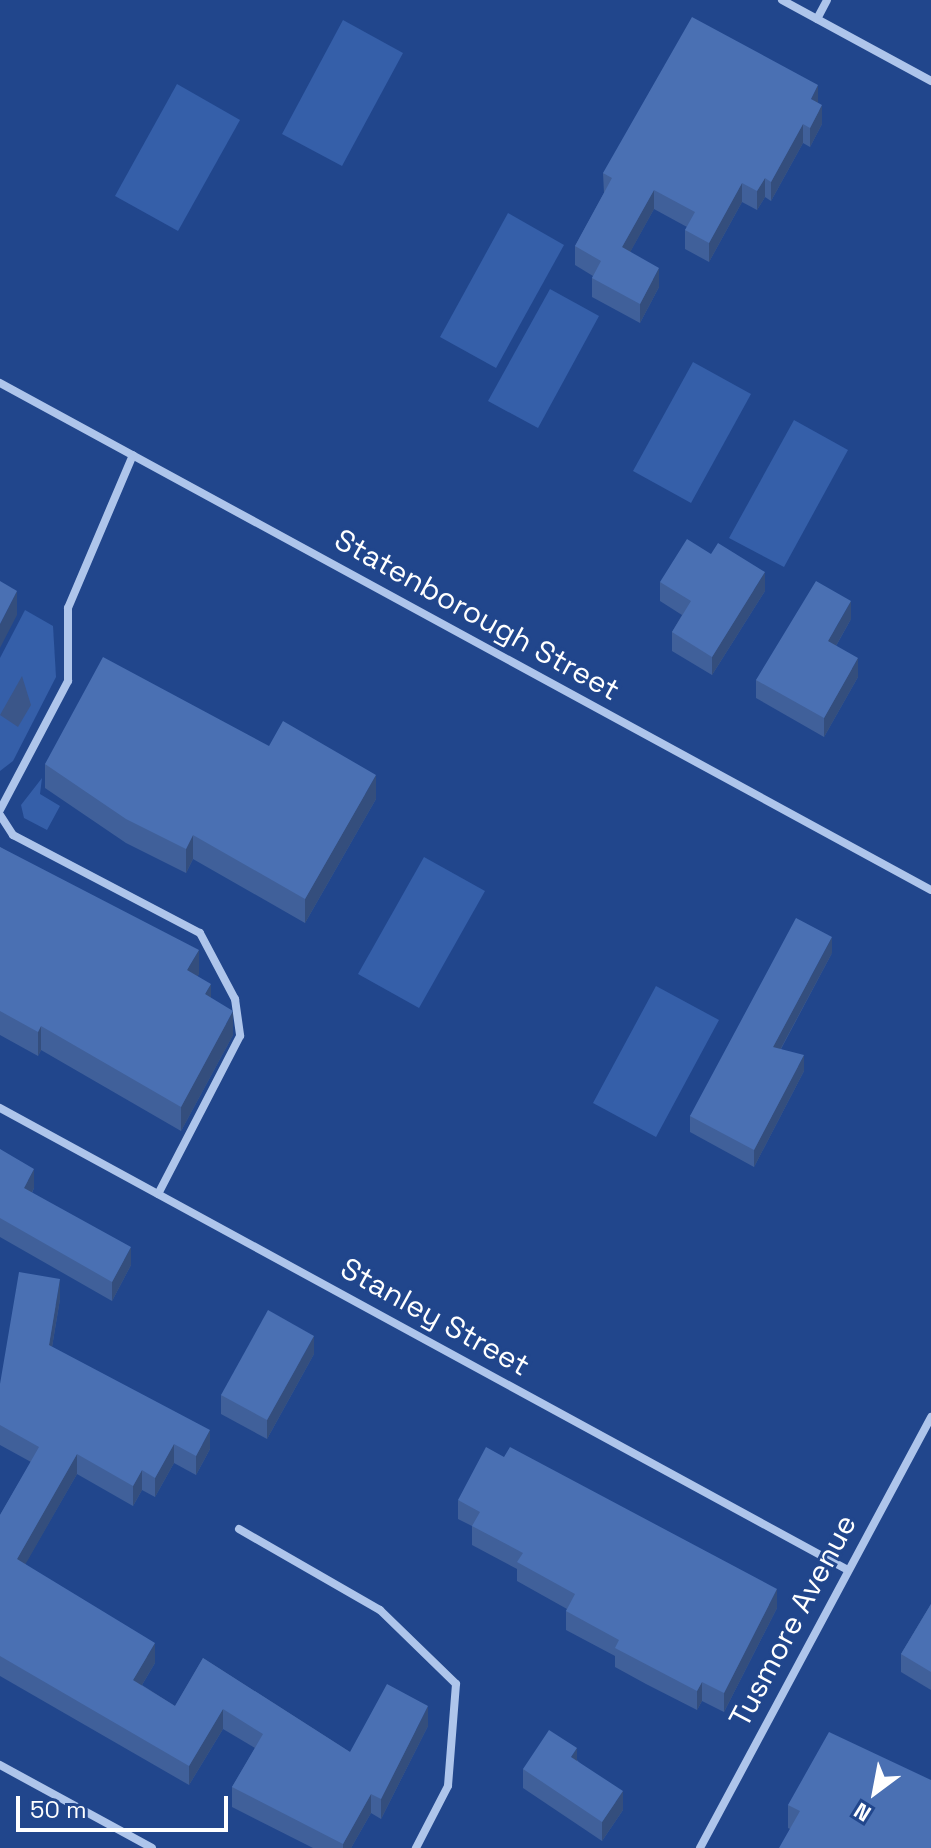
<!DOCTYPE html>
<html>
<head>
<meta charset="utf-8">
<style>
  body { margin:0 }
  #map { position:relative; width:931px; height:1848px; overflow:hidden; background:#21468c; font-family:"Space Grotesk",sans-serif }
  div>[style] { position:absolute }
  .green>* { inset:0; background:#355fa9 }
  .water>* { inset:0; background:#3b5689 }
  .minor>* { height:8px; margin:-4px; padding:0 4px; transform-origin:4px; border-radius:4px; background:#aec5eb }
  .wall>* { inset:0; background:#40609a }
  .shaded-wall>* { inset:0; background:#344e7d }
  .building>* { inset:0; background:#4a70b3 }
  span { translate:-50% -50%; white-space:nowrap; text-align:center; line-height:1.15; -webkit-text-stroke:6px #21468c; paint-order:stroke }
  .street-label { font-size:30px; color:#fff }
  .north { position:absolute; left:835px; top:1752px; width:80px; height:80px; -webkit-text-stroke:6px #21468c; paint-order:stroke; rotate:212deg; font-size:22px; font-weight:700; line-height:32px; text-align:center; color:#fff }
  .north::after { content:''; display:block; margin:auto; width:28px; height:36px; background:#fff; clip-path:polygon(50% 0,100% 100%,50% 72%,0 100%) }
  .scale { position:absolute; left:16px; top:1796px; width:212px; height:36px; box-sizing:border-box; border:4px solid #fff; border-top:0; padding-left:10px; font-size:24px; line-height:28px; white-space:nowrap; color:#fff; -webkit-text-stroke:6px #21468c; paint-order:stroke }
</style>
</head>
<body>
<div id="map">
  <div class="green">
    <div style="clip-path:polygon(343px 20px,403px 53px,342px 166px,282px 134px)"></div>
    <div style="clip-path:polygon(177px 84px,240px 120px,178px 231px,115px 196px)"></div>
    <div style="clip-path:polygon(508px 213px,564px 245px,496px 368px,440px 337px)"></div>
    <div style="clip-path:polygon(550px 289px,599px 316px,538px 428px,488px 401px)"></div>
    <div style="clip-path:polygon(693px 362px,751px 394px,691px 503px,633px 471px)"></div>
    <div style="clip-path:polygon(794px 420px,848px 450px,784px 567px,729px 538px)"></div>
    <div style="clip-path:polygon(25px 610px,53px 626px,56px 677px,13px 761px,0 771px,0 658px)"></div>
    <div style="clip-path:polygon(42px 778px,40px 794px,60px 806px,47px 830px,24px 818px,21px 805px)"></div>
    <div style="clip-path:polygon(424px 857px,485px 891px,419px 1008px,358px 974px)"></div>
    <div style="clip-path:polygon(656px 986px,719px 1020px,656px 1137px,593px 1103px)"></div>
  </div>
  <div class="water">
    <div style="clip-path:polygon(22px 676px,31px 705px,18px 727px,0 715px)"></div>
  </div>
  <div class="minor">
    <div style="left:782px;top:0;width:170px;rotate:28.5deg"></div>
    <div style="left:817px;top:19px;width:21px;rotate:-62deg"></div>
    <div style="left:0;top:383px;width:1060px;rotate:28.57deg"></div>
    <div style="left:0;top:810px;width:146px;rotate:-62.2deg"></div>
    <div style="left:68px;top:681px;width:73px;rotate:-90deg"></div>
    <div style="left:68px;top:608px;width:166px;rotate:-67deg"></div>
    <div style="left:0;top:815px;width:24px;rotate:57deg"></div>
    <div style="left:13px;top:835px;width:211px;rotate:27.7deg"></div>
    <div style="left:200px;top:933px;width:75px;rotate:62.1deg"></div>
    <div style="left:235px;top:999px;width:37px;rotate:82deg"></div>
    <div style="left:240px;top:1036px;width:178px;rotate:117.4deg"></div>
    <div style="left:0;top:1108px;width:963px;rotate:28.59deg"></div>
    <div style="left:239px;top:1529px;width:163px;rotate:29.9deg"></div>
    <div style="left:380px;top:1610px;width:106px;rotate:44.2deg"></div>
    <div style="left:456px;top:1684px;width:102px;rotate:94.5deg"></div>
    <div style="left:448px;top:1786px;width:70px;rotate:117.3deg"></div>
    <div style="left:0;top:1765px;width:173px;rotate:28.6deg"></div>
    <div style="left:700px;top:1848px;width:489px;rotate:-61.8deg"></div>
  </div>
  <div class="wall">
    <div style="clip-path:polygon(818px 102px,822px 124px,810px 147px,803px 143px,771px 201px,765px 197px,757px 210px,742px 202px,709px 262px,685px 249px,685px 230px,687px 227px,654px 209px,630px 252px,659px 287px,640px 323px,592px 297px,592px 278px,593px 276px,575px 265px,575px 246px,604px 193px,603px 173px)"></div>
    <div style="clip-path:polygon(660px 582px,765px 591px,712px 675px,672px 651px,672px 632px,682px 615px,660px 601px)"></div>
    <div style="clip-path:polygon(851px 619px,836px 646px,858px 677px,824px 737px,756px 698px,756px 680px)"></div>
    <div style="clip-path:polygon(269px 746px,376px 799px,305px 923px,193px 859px,186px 873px,126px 843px,45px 788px,45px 764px)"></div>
    <div style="clip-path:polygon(0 847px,199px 974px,197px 976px,233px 1035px,181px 1131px,41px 1050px,38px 1056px,0 1035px)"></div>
    <div style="clip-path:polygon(832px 953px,781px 1049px,804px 1071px,754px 1167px,690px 1132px,690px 1116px)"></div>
    <div style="clip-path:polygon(0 1149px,34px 1188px,32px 1193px,131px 1265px,112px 1301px,0 1237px)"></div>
    <div style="clip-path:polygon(60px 1299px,52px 1347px,210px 1449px,196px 1475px,174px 1463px,155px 1497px,142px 1490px,133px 1506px,77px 1474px,25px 1564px,155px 1663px,142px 1685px,175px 1706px,203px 1658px,350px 1752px,428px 1726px,381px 1819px,371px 1813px,351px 1848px,313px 1848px,232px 1807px,232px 1787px,255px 1748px,223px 1729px,189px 1785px,0 1676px,0 1515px,31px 1462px,0 1445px,0 1384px)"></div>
    <div style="clip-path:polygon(314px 1354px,267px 1439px,221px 1414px,221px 1395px)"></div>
    <div style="clip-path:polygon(458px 1500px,777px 1608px,724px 1712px,702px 1701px,697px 1710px,646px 1684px,615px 1667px,615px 1656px,566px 1630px,566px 1611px,567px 1609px,517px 1581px,517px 1569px,472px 1545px,472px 1526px,458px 1519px)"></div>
    <div style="clip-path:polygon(931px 1604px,931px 1690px,901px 1672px,901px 1654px)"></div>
    <div style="clip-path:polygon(577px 1760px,623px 1810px,602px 1841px,523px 1788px,523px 1769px)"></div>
    <div style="clip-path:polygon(931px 1780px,790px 1829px,788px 1828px,788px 1805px)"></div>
  </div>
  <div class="shaded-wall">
    <div style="clip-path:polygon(818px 85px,818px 104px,811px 99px)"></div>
    <div style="clip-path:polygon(822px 105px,822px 124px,810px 147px,810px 128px)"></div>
    <div style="clip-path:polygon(803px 124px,803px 143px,771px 201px,771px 182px)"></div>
    <div style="clip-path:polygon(765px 178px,765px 197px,757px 210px,757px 191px)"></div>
    <div style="clip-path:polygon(742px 183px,742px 202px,709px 262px,709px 243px)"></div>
    <div style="clip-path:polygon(654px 190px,654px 209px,622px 267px,622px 247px)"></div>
    <div style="clip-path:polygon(659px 268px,659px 287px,640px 323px,640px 304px)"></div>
    <div style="clip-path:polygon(765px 572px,765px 591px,712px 675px,712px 657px)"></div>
    <div style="clip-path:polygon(17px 591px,17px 615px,0 648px,0 624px)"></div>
    <div style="clip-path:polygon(851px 601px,851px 619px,828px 660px,828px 641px)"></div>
    <div style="clip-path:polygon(858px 658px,858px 677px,824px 737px,824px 718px)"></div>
    <div style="clip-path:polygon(376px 775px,376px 799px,305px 923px,305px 899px)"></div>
    <div style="clip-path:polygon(193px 835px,193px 859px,186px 873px,186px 849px)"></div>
    <div style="clip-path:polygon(832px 937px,832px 953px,773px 1063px,773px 1047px)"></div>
    <div style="clip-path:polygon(199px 950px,199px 974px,187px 994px,187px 970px)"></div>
    <div style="clip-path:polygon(211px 984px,211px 1008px,205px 994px)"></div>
    <div style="clip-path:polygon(233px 1011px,233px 1035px,181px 1131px,181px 1107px)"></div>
    <div style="clip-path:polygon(41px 1026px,41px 1050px,38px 1056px,38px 1032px)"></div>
    <div style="clip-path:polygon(804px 1055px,804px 1071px,754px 1167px,754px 1150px)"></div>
    <div style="clip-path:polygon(34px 1169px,34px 1188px,24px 1207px,24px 1188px)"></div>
    <div style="clip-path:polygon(131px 1247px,131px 1265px,112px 1301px,112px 1282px)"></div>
    <div style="clip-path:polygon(60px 1279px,60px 1299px,49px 1365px,49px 1345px)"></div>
    <div style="clip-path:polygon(314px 1336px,314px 1354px,267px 1439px,267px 1420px)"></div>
    <div style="clip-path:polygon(210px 1430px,210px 1449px,196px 1475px,196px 1456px)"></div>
    <div style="clip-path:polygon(174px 1444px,174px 1463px,155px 1497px,155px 1478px)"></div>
    <div style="clip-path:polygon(77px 1454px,77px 1474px,17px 1579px,17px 1559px)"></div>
    <div style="clip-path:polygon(142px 1470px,142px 1490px,133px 1506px,133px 1486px)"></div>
    <div style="clip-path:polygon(777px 1589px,777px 1608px,724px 1712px,724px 1693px)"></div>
    <div style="clip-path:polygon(155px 1643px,155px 1663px,133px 1700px,133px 1680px)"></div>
    <div style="clip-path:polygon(702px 1682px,702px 1701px,697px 1710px,697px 1691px)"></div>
    <div style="clip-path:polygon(428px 1706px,428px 1726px,381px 1819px,381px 1799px)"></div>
    <div style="clip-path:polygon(223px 1709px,223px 1729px,189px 1785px,189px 1766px)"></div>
    <div style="clip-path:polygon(577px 1748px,577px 1767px,571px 1757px)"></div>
    <div style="clip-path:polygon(623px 1791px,623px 1810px,602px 1841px,602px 1822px)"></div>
    <div style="clip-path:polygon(371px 1794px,371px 1813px,351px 1848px,343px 1848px,343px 1844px)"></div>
  </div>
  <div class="building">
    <div style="clip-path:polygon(692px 17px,818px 85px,811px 99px,822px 105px,810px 128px,803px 124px,771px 182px,765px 178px,757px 191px,742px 183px,709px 243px,685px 230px,695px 212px,654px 190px,622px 247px,659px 268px,640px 304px,592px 278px,601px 261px,575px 246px,612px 178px,603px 173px)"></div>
    <div style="clip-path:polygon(687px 539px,711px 554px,718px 543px,765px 572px,712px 657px,672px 632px,691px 601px,660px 582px)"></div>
    <div style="clip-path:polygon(0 581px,17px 591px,0 624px)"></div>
    <div style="clip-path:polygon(816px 581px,851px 601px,828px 641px,858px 658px,824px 718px,756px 680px)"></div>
    <div style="clip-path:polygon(103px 657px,269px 746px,283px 721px,376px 775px,305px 899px,193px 835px,186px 849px,126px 819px,45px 764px)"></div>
    <div style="clip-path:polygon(0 847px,199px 950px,187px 970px,211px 984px,205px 994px,233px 1011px,181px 1107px,41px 1026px,38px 1032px,0 1011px)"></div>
    <div style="clip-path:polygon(796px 918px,832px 937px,773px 1047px,804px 1055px,754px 1150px,690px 1116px)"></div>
    <div style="clip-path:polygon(0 1149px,34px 1169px,24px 1188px,131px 1247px,112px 1282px,0 1218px)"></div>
    <div style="clip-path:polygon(19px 1272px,60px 1279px,49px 1345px,210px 1430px,196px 1456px,174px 1444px,155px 1478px,142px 1470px,133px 1486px,77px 1454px,17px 1559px,155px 1643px,133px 1680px,175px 1706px,203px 1658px,350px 1752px,387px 1684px,428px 1706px,381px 1799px,371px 1794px,343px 1844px,232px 1787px,263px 1734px,223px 1709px,189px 1766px,0 1656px,0 1515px,39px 1447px,0 1425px,0 1384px)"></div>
    <div style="clip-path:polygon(268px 1310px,314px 1336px,267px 1420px,221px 1395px)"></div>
    <div style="clip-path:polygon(486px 1447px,504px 1457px,510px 1447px,777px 1589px,724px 1693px,702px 1682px,697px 1691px,615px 1648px,619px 1640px,566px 1611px,575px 1594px,517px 1562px,523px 1553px,472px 1526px,480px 1512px,458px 1500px)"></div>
    <div style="clip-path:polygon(931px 1604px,931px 1672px,901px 1654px)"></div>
    <div style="clip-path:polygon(549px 1730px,577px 1748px,571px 1757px,623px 1791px,602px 1822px,523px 1769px)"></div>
    <div style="clip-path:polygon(829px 1732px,931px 1780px,931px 1848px,779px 1848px,800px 1811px,788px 1805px)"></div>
  </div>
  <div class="street-label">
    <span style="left:477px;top:615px;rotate:29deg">Statenborough Street</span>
    <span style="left:435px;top:1317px;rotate:29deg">Stanley Street</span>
    <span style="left:793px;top:1621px;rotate:-62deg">Tusmore Avenue</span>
  </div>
  <div class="north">N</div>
  <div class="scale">50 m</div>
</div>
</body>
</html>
